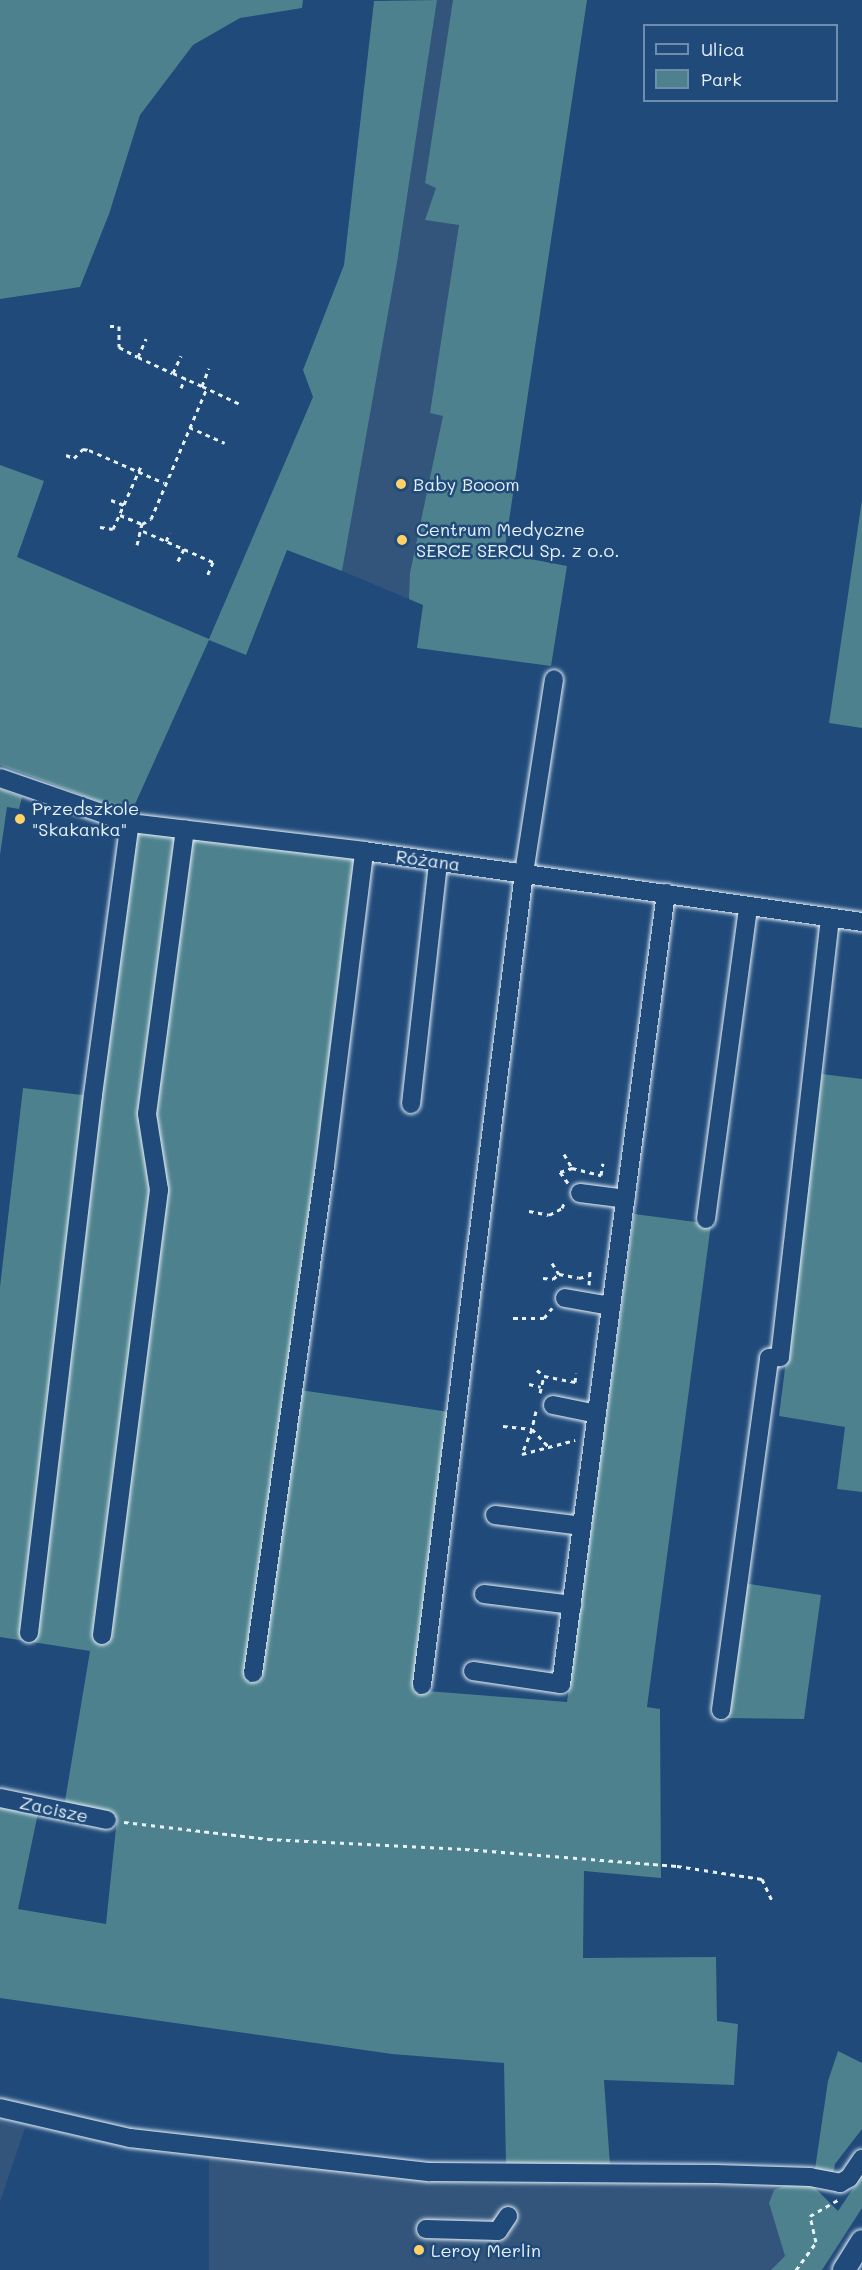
<!DOCTYPE html>
<html>
<head>
<meta charset="utf-8">
<style>
  body { margin:0 }
  #map { position:relative; width:862px; height:2270px; overflow:hidden; background:#1f4a7a; font-family:Mali,sans-serif }
  div>[style] { position:absolute }
  .built>* { inset:0; background:#33557c }
  .green>* { inset:0; background:#4c818d }
  .path>* { height:3px; margin-top:-1.5px; transform-origin:0; background:repeating-linear-gradient(90deg,#e8f1f8 0 4.5px,transparent 0 9px) }
  .roads { filter:drop-shadow(0 0 2px #e8f1f8) drop-shadow(0 0 2px #e8f1f8) }
  .minor>* { height:18px; margin:-9px; padding:0 9px; transform-origin:9px; border-radius:9px; background:#1f4a7a }
  .major>* { height:22px; margin:-11px; padding:0 11px; transform-origin:11px; border-radius:11px; background:#1f4a7a }
  .dots>* { width:16px; height:16px; translate:-50% -50%; box-sizing:border-box; border:3px solid #1f4a7a; border-radius:50% }
  span { translate:-50% -50%; white-space:nowrap; text-align:center; line-height:1.15; -webkit-text-stroke:5px #1f4a7a; paint-order:stroke }
  .poi-label { font-size:18px; color:#e8f1f8 }
  .left { translate:0 -50%; text-align:left }
  .street-label { font-size:18px; color:#e8f1f8 }
  .legend { position:absolute; left:643px; top:24px; width:195px; height:78px; box-sizing:border-box; background:#1f4a7a; border:2px solid #6f8dac; margin:0; padding:8px 10px; list-style:none; font-size:18px; color:#e8f1f8 }
  .legend li { display:flex; align-items:center; gap:12px; height:30px }
  .legend b { width:30px; border:2px solid #6f8dac }
</style>
</head>
<body>
<div id="map">
  <div class="built">
    <div style="clip-path:polygon(437px 0,514px 0,423px 605px,342px 571px,397px 263px)"></div>
    <div style="clip-path:polygon(0 2121px,25px 2128px,0 2202px)"></div>
    <div style="clip-path:polygon(209px 2154px,801px 2181px,788px 2270px,209px 2270px)"></div>
  </div>
  <div class="green">
    <div style="clip-path:polygon(0 0,303px 0,302px 8px,240px 18px,193px 45px,140px 115px,109px 214px,80px 287px,0 299px)"></div>
    <div style="clip-path:polygon(437px 0,397px 263px,342px 571px,287px 550px,246px 655px,209px 640px,131px 813px,0 765px,0 465px,44px 481px,17px 557px,209px 639px,313px 397px,303px 370px,344px 265px,374px 1px)"></div>
    <div style="clip-path:polygon(453px 0,587px 0,504px 554px,567px 566px,551px 666px,417px 648px,423px 605px,409px 599px,410px 573px,443px 416px,430px 413px,459px 225px,425px 220px,436px 188px,425px 183px)"></div>
    <div style="clip-path:polygon(862px 500px,862px 728px,829px 723px)"></div>
    <div style="clip-path:polygon(0 789px,22px 797px,19px 809px,7px 807px,0 855px)"></div>
    <div style="clip-path:polygon(133px 832px,357px 859px,246px 1678px,257px 1681px,300px 1390px,449px 1412px,414px 1690px,567px 1702px,634px 1214px,711px 1224px,647px 1707px,660px 1709px,661px 1878px,584px 1871px,583px 1958px,716px 1957px,717px 2021px,738px 2024px,734px 2085px,604px 2080px,610px 2165px,506px 2165px,504px 2063px,392px 2054px,0 1998px,0 1805px,38px 1813px,18px 1909px,106px 1924px,117px 1818px,64px 1807px,90px 1651px,0 1637px,0 1287px,23px 1088px,99px 1097px)"></div>
    <div style="clip-path:polygon(822px 1074px,862px 1079px,862px 1492px,837px 1489px,845px 1427px,779px 1416px)"></div>
    <div style="clip-path:polygon(743px 1583px,821px 1595px,804px 1719px,726px 1718px)"></div>
    <div style="clip-path:polygon(838px 2051px,862px 2063px,862px 2129px,835px 2164px,833px 2174px,815px 2169px,828px 2081px)"></div>
    <div style="clip-path:polygon(862px 2175px,862px 2208px,822px 2270px,771px 2270px,785px 2256px,769px 2203px,774px 2190px,788px 2184px,813px 2186px,838px 2211px)"></div>
  </div>
  <div class="path">
    <div style="left:110px;top:326px;width:9px"></div>
    <div style="left:119px;top:326px;width:21px;rotate:90deg"></div>
    <div style="left:119px;top:347px;width:21px;rotate:28deg"></div>
    <div style="left:138px;top:357px;width:20px;rotate:-66deg"></div>
    <div style="left:138px;top:357px;width:38px;rotate:25deg"></div>
    <div style="left:173px;top:373px;width:19px;rotate:-65deg"></div>
    <div style="left:173px;top:373px;width:32px;rotate:24deg"></div>
    <div style="left:202px;top:386px;width:19px;rotate:-69deg"></div>
    <div style="left:202px;top:386px;width:44px;rotate:25.4deg"></div>
    <div style="left:181px;top:388px;width:11px;rotate:-68deg"></div>
    <div style="left:189px;top:427px;width:39px;rotate:24deg"></div>
    <div style="left:66px;top:455px;width:9px;rotate:21deg"></div>
    <div style="left:74px;top:458px;width:13px;rotate:-45deg"></div>
    <div style="left:83px;top:449px;width:6px;rotate:9deg"></div>
    <div style="left:89px;top:450px;width:82px;rotate:23.7deg"></div>
    <div style="left:111px;top:500px;width:14px;rotate:21deg"></div>
    <div style="left:120px;top:515px;width:24px;rotate:22deg"></div>
    <div style="left:100px;top:527px;width:13px;rotate:9deg"></div>
    <div style="left:113px;top:529px;width:71px;rotate:-66deg"></div>
    <div style="left:143px;top:531px;width:45px;rotate:23.7deg"></div>
    <div style="left:184px;top:549px;width:16px;rotate:117deg"></div>
    <div style="left:166px;top:541px;width:9px;rotate:-63deg"></div>
    <div style="left:137px;top:545px;width:22px;rotate:-77deg"></div>
    <div style="left:142px;top:524px;width:10px;rotate:-29deg"></div>
    <div style="left:151px;top:519px;width:140px;rotate:-66.9deg"></div>
    <div style="left:184px;top:549px;width:32px;rotate:24deg"></div>
    <div style="left:213px;top:562px;width:15px;rotate:113deg"></div>
    <div style="left:564px;top:1154px;width:16px;rotate:60deg"></div>
    <div style="left:568px;top:1183px;width:14px;rotate:-126deg"></div>
    <div style="left:560px;top:1172px;width:13px;rotate:-18deg"></div>
    <div style="left:572px;top:1168px;width:30px;rotate:14deg"></div>
    <div style="left:601px;top:1175px;width:12px;rotate:-81deg"></div>
    <div style="left:529px;top:1211px;width:20px;rotate:11deg"></div>
    <div style="left:549px;top:1215px;width:15px;rotate:-28deg"></div>
    <div style="left:562px;top:1208px;width:8px;rotate:-67deg"></div>
    <div style="left:552px;top:1263px;width:13px;rotate:58deg"></div>
    <div style="left:559px;top:1274px;width:20px;rotate:11deg"></div>
    <div style="left:579px;top:1278px;width:11px;rotate:-15deg"></div>
    <div style="left:543px;top:1278px;width:10px;rotate:6deg"></div>
    <div style="left:553px;top:1279px;width:8px;rotate:-40deg"></div>
    <div style="left:589px;top:1285px;width:16px;rotate:-86deg"></div>
    <div style="left:513px;top:1318px;width:31px"></div>
    <div style="left:544px;top:1318px;width:13px;rotate:-51deg"></div>
    <div style="left:537px;top:1370px;width:9px;rotate:41deg"></div>
    <div style="left:529px;top:1384px;width:12px;rotate:14deg"></div>
    <div style="left:540px;top:1393px;width:17px;rotate:-77deg"></div>
    <div style="left:544px;top:1376px;width:32px;rotate:11deg"></div>
    <div style="left:575px;top:1382px;width:9px;rotate:-84deg"></div>
    <div style="left:536px;top:1411px;width:18px;rotate:103deg"></div>
    <div style="left:532px;top:1429px;width:25px;rotate:47deg"></div>
    <div style="left:503px;top:1426px;width:29px;rotate:6deg"></div>
    <div style="left:532px;top:1429px;width:27px;rotate:112deg"></div>
    <div style="left:522px;top:1454px;width:55px;rotate:-14.8deg"></div>
    <div style="left:124px;top:1822px;width:145px;rotate:6.7deg"></div>
    <div style="left:268px;top:1839px;width:197px;rotate:2.9deg"></div>
    <div style="left:465px;top:1849px;width:213px;rotate:4.6deg"></div>
    <div style="left:677px;top:1866px;width:86px;rotate:8.7deg"></div>
    <div style="left:762px;top:1879px;width:23px;rotate:65deg"></div>
    <div style="left:796px;top:2270px;width:34px;rotate:-54deg"></div>
    <div style="left:816px;top:2242px;width:27px;rotate:-103deg"></div>
    <div style="left:810px;top:2216px;width:34px;rotate:-30deg"></div>
  </div>
  <div class="roads">
    <div class="minor">
      <div style="left:0;top:778px;width:138px;rotate:19.1deg"></div>
      <div style="left:130px;top:823px;width:236px;rotate:6.8deg"></div>
      <div style="left:364px;top:851px;width:503px;rotate:8.11deg"></div>
      <div style="left:411px;top:1104px;width:243px;rotate:-83.6deg"></div>
      <div style="left:580px;top:1193px;width:46px;rotate:7.4deg"></div>
      <div style="left:706px;top:1219px;width:314px;rotate:-82.3deg"></div>
      <div style="left:565px;top:1298px;width:47px;rotate:9.9deg"></div>
      <div style="left:553px;top:1405px;width:45px;rotate:11.6deg"></div>
      <div style="left:495px;top:1515px;width:88px;rotate:7.2deg"></div>
      <div style="left:484px;top:1594px;width:89px;rotate:7.1deg"></div>
      <div style="left:29px;top:1633px;width:542px;rotate:-83.22deg"></div>
      <div style="left:93px;top:1095px;width:275px;rotate:-82.3deg"></div>
      <div style="left:102px;top:1635px;width:449px;rotate:-82.7deg"></div>
      <div style="left:159px;top:1190px;width:77px;rotate:-99deg"></div>
      <div style="left:147px;top:1114px;width:287px;rotate:-82.4deg"></div>
      <div style="left:473px;top:1671px;width:89px;rotate:8.4deg"></div>
      <div style="left:561px;top:1684px;width:798px;rotate:-82.44deg"></div>
      <div style="left:253px;top:1673px;width:512px;rotate:-81.92deg"></div>
      <div style="left:325px;top:1166px;width:317px;rotate:-82.9deg"></div>
      <div style="left:422px;top:1685px;width:818px;rotate:-82.84deg"></div>
      <div style="left:524px;top:873px;width:196px;rotate:-81.2deg"></div>
      <div style="left:721px;top:1710px;width:355px;rotate:-82.2deg"></div>
      <div style="left:769px;top:1358px;width:11px;rotate:-5deg"></div>
      <div style="left:780px;top:1357px;width:442px;rotate:-83.5deg"></div>
      <div style="left:0;top:1798px;width:109px;rotate:11.6deg"></div>
      <div style="left:0;top:2108px;width:133px;rotate:13deg"></div>
      <div style="left:130px;top:2138px;width:302px;rotate:6.5deg"></div>
      <div style="left:430px;top:2172px;width:286px;rotate:0.4deg"></div>
      <div style="left:716px;top:2174px;width:94px;rotate:1.8deg"></div>
      <div style="left:810px;top:2177px;width:31px;rotate:11deg"></div>
      <div style="left:840px;top:2183px;width:10px;rotate:-29deg"></div>
      <div style="left:849px;top:2178px;width:23px;rotate:-56deg"></div>
      <div style="left:426px;top:2229px;width:72px;rotate:1.6deg"></div>
      <div style="left:498px;top:2231px;width:18px;rotate:-56deg"></div>
    </div>
    <div class="major">
      <div style="left:844px;top:2270px;width:34px;rotate:-58deg"></div>
    </div>
  </div>
  <div class="dots">
    <div style="left:401px;top:484px;background:#ffd166"></div>
    <div style="left:402px;top:540px;background:#ffd166"></div>
    <div style="left:20px;top:819px;background:#ffd166"></div>
    <div style="left:419px;top:2250px;background:#ffd166"></div>
  </div>
  <div class="poi-label">
    <span class="left" style="left:413px;top:484px">Baby Booom</span>
    <span class="left" style="left:416px;top:540px">Centrum Medyczne<br>SERCE SERCU Sp. z o.o.</span>
    <span class="left" style="left:32px;top:819px">Przedszkole<br>"Skakanka"</span>
    <span class="left" style="left:431px;top:2250px">Leroy Merlin</span>
  </div>
  <div class="street-label">
    <span style="left:428px;top:860px;rotate:8deg">Różana</span>
    <span style="left:54px;top:1809px;rotate:12deg">Zacisze</span>
  </div>
  <ul class="legend">
  <li><b style="height:8px;background:#1f4a7a"></b>Ulica</li>
  <li><b style="height:16px;background:#4c818d"></b>Park</li>
  </ul>
</div>
</body>
</html>
